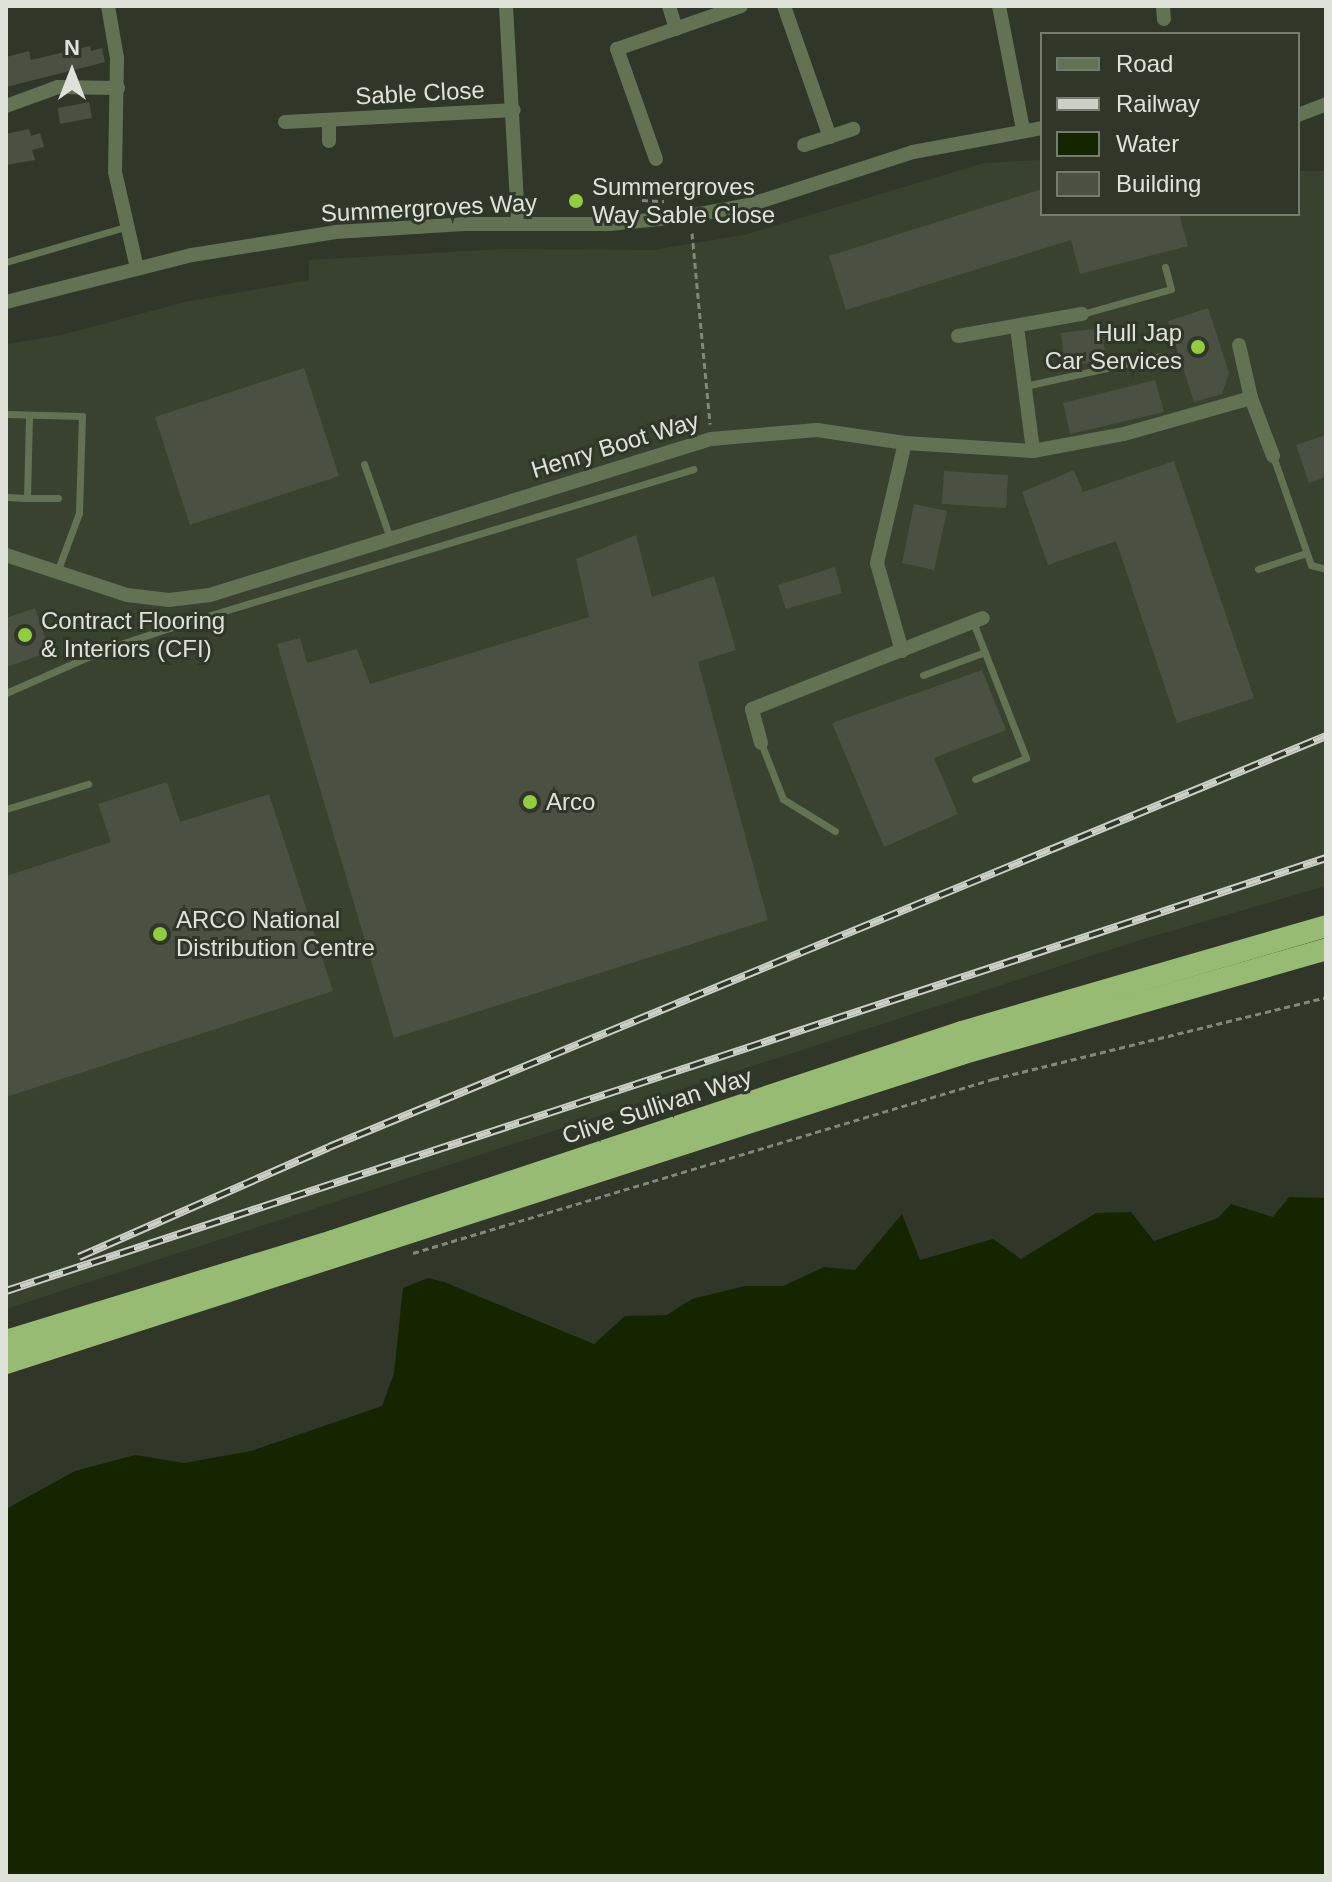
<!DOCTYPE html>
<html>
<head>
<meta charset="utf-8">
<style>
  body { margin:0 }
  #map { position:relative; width:1332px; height:1882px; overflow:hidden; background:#303729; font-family:Arial,sans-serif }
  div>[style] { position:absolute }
  .built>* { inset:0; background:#38422e }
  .water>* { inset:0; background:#152500 }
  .building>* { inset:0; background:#4a5142 }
  .path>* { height:3px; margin-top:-1.5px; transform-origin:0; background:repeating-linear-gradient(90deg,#81877b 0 6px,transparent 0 10px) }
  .service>* { height:7px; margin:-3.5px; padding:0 3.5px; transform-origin:3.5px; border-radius:3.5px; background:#637253 }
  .minor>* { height:14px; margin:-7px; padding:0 7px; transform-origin:7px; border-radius:7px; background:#637253 }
  .trunk>* { height:22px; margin:-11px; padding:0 11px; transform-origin:11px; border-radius:11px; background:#98bb74 }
  .rail>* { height:8px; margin-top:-4px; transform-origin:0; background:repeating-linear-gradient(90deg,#303729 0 15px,#cbcfc6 0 30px); box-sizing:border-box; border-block:2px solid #cbcfc6 }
  .dots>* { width:22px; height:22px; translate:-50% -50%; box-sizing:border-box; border:4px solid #303729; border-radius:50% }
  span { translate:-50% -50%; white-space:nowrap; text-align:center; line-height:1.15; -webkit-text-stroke:6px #303729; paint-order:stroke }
  .street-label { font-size:24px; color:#dee2d9 }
  .poi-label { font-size:24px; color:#dee2d9 }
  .left { translate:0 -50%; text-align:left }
  .right { translate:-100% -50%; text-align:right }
  .frame { position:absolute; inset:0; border:8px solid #dee2d9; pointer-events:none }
  .legend { position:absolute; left:1040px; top:32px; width:260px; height:184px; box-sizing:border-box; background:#303729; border:2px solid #767b6f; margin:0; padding:10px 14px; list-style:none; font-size:24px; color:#dee2d9 }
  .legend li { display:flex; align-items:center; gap:16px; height:40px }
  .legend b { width:40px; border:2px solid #767b6f }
  .north { position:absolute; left:32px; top:32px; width:80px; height:80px; -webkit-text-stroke:6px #303729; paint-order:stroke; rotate:0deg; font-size:22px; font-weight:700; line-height:32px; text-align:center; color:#dee2d9 }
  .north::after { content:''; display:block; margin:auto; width:28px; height:36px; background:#dee2d9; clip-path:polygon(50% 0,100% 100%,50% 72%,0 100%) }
</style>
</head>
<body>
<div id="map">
  <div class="built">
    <div style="clip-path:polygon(1042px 160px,1042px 214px,1298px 214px,1298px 171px,1326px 171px,1326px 886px,1140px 940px,6px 1309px,6px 344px,61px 335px,185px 302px,309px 280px,309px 260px,504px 249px,653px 250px,744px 235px,984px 163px)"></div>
  </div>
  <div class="water">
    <div style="clip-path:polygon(1289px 1197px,1326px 1198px,1326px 1876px,6px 1876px,6px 1509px,75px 1471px,135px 1455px,184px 1463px,251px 1451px,382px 1406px,394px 1373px,403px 1288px,428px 1278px,444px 1282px,594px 1344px,625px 1316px,667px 1315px,692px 1299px,745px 1286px,783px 1286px,824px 1267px,855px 1270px,902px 1214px,920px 1260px,993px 1239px,1021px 1259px,1096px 1213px,1131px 1212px,1154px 1241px,1218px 1218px,1231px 1204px,1273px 1217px)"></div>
  </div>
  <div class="building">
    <div style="clip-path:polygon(90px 46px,91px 51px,102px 48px,105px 62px,6px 87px,6px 57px,29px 51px,31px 60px)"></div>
    <div style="clip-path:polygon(89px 102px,92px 118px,60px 124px,58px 108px)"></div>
    <div style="clip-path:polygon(29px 129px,31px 136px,40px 133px,44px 147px,32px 150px,35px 160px,6px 165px,6px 134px)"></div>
    <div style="clip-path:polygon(1042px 189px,1042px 214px,1179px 214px,1188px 246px,1080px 274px,1071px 240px,846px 310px,829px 256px)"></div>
    <div style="clip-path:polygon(1208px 308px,1229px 373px,1222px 394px,1194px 402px,1168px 321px)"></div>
    <div style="clip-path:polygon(1102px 328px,1106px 361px,1065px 366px,1061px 333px)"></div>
    <div style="clip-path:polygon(304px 368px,339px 476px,190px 525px,155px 417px)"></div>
    <div style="clip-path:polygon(1155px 380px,1164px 412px,1070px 434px,1063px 403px)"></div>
    <div style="clip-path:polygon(1326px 435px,1326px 477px,1309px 483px,1296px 445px)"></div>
    <div style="clip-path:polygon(1174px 461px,1254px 698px,1177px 723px,1116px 541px,1048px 565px,1022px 492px,1074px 470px,1083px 492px)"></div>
    <div style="clip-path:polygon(944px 471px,1008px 475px,1006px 508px,942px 504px)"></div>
    <div style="clip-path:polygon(914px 504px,947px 511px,934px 570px,902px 563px)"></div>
    <div style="clip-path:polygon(636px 535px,652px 597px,714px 576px,736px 650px,698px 662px,768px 920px,394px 1038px,277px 644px,300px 638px,307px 663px,357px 649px,370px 684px,589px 617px,576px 559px)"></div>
    <div style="clip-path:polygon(835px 567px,842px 593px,786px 609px,778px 585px)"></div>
    <div style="clip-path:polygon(35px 608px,50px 652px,6px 667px,6px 618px)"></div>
    <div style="clip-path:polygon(982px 670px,1006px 730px,934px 758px,958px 814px,884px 847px,832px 723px)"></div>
    <div style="clip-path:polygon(167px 782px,180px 822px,269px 794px,333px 991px,6px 1097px,6px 876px,111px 842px,98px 804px)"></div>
  </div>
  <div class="path">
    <div style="left:639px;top:190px;width:10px;rotate:73deg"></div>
    <div style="left:642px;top:200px;width:22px;rotate:3deg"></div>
    <div style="left:691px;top:200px;width:19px;rotate:-47deg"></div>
    <div style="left:692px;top:233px;width:192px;rotate:84.6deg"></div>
    <div style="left:413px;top:1253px;width:606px;rotate:-16.7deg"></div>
    <div style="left:993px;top:1079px;width:343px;rotate:-13.8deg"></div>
  </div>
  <div class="service">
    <div style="left:6px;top:262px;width:124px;rotate:-16.4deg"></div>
    <div style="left:1082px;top:314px;width:92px;rotate:-15.7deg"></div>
    <div style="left:1171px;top:289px;width:23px;rotate:-105deg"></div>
    <div style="left:1025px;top:386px;width:140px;rotate:-12.4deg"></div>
    <div style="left:6px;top:414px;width:76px;rotate:1.5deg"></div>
    <div style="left:82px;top:416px;width:97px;rotate:91.8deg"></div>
    <div style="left:79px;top:513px;width:63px;rotate:110.4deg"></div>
    <div style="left:1273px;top:456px;width:115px;rotate:70.8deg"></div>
    <div style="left:1311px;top:565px;width:16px;rotate:15deg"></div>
    <div style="left:364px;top:464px;width:78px;rotate:70.6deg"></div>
    <div style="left:6px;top:497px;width:21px;rotate:3deg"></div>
    <div style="left:27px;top:498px;width:83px;rotate:-88.6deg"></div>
    <div style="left:27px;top:498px;width:31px"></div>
    <div style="left:1258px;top:569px;width:51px;rotate:-18.4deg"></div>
    <div style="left:973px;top:622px;width:146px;rotate:68.7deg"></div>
    <div style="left:1026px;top:758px;width:55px;rotate:157.6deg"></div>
    <div style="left:923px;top:675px;width:66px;rotate:-20.4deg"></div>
    <div style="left:6px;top:693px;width:111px;rotate:-23.8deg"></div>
    <div style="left:108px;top:648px;width:87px;rotate:-18deg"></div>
    <div style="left:191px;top:621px;width:525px;rotate:-16.81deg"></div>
    <div style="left:761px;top:743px;width:60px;rotate:68.6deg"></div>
    <div style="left:783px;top:799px;width:61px;rotate:31.6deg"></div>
    <div style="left:6px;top:809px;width:86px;rotate:-17deg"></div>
  </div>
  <div class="minor">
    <div style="left:108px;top:6px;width:53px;rotate:80.2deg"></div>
    <div style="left:117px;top:58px;width:114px;rotate:91deg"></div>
    <div style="left:115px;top:172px;width:98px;rotate:77.1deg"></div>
    <div style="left:506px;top:6px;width:217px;rotate:86.8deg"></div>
    <div style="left:669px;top:6px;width:24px;rotate:73deg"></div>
    <div style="left:784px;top:6px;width:139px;rotate:70.7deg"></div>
    <div style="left:999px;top:6px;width:126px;rotate:79deg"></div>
    <div style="left:1163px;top:6px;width:13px;rotate:86deg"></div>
    <div style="left:6px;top:106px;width:55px;rotate:-20.1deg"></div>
    <div style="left:58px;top:87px;width:60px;rotate:1deg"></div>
    <div style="left:1298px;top:115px;width:30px;rotate:-21deg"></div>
    <div style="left:329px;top:120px;width:21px;rotate:90deg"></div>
    <div style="left:285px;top:122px;width:229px;rotate:-3deg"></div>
    <div style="left:804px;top:145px;width:52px;rotate:-18.1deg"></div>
    <div style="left:656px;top:159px;width:117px;rotate:-109.5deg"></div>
    <div style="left:617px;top:49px;width:131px;rotate:-19.1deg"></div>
    <div style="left:6px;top:302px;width:192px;rotate:-14.2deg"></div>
    <div style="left:192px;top:255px;width:145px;rotate:-9.1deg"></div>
    <div style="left:335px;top:232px;width:129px;rotate:-3.5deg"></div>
    <div style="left:464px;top:224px;width:146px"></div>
    <div style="left:610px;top:224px;width:79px;rotate:-5.8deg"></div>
    <div style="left:689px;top:216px;width:61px;rotate:-10.4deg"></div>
    <div style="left:749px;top:205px;width:172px;rotate:-17.9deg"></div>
    <div style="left:913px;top:152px;width:131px;rotate:-10.5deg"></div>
    <div style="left:1017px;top:327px;width:125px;rotate:82.6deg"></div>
    <div style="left:958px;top:336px;width:126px;rotate:-10.1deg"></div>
    <div style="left:1239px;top:345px;width:54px;rotate:77.2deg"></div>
    <div style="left:1251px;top:398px;width:62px;rotate:69.2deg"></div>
    <div style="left:6px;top:555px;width:127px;rotate:18.3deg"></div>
    <div style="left:127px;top:595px;width:42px;rotate:6.8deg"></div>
    <div style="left:169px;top:600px;width:41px;rotate:-7deg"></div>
    <div style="left:210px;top:595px;width:525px;rotate:-17.3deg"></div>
    <div style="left:711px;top:439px;width:106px;rotate:-4.9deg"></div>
    <div style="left:817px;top:430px;width:89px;rotate:8.4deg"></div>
    <div style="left:905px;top:443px;width:128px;rotate:3.6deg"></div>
    <div style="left:1033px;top:451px;width:93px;rotate:-10.6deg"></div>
    <div style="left:1124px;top:434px;width:132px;rotate:-15.8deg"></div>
    <div style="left:902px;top:651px;width:91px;rotate:-105.9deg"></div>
    <div style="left:877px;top:563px;width:123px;rotate:-76.9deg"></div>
    <div style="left:761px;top:743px;width:35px;rotate:-105deg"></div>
    <div style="left:752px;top:709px;width:248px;rotate:-21.5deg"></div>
  </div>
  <div class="trunk">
    <div style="left:6px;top:1341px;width:342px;rotate:-17deg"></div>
    <div style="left:333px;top:1241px;width:663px;rotate:-18.38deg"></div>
    <div style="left:962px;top:1032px;width:379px;rotate:-16.2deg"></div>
    <div style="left:6px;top:1363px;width:1004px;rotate:-17.93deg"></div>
    <div style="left:961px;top:1054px;width:380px;rotate:-16deg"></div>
  </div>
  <div class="rail">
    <div style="left:79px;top:1257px;width:273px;rotate:-23.7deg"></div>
    <div style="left:329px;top:1147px;width:1078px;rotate:-22.4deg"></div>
    <div style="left:6px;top:1291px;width:1389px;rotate:-18.16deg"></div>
  </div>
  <div class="dots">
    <div style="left:576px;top:201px;background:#91cd3f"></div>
    <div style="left:1198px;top:347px;background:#91cd3f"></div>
    <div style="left:25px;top:635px;background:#91cd3f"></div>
    <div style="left:530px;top:802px;background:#91cd3f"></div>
    <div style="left:160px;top:934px;background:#91cd3f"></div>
  </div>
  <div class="street-label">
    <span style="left:420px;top:93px;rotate:-3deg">Sable Close</span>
    <span style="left:429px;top:208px;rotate:-3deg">Summergroves Way</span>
    <span style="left:615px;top:445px;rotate:-17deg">Henry Boot Way</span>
    <span style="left:657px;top:1106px;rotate:-18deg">Clive Sullivan Way</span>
  </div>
  <div class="poi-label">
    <span class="left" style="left:592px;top:201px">Summergroves<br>Way Sable Close</span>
    <span class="right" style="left:1182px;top:347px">Hull Jap<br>Car Services</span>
    <span class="left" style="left:41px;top:635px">Contract Flooring<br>&amp; Interiors (CFI)</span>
    <span class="left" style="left:546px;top:802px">Arco</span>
    <span class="left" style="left:176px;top:934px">ARCO National<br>Distribution Centre</span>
  </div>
  <div class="frame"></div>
  <ul class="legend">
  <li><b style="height:10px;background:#637253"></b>Road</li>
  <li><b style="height:10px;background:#cbcfc6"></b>Railway</li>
  <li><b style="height:22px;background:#152500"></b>Water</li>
  <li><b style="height:22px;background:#4a5142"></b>Building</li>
  </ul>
  <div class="north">N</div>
</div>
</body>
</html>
